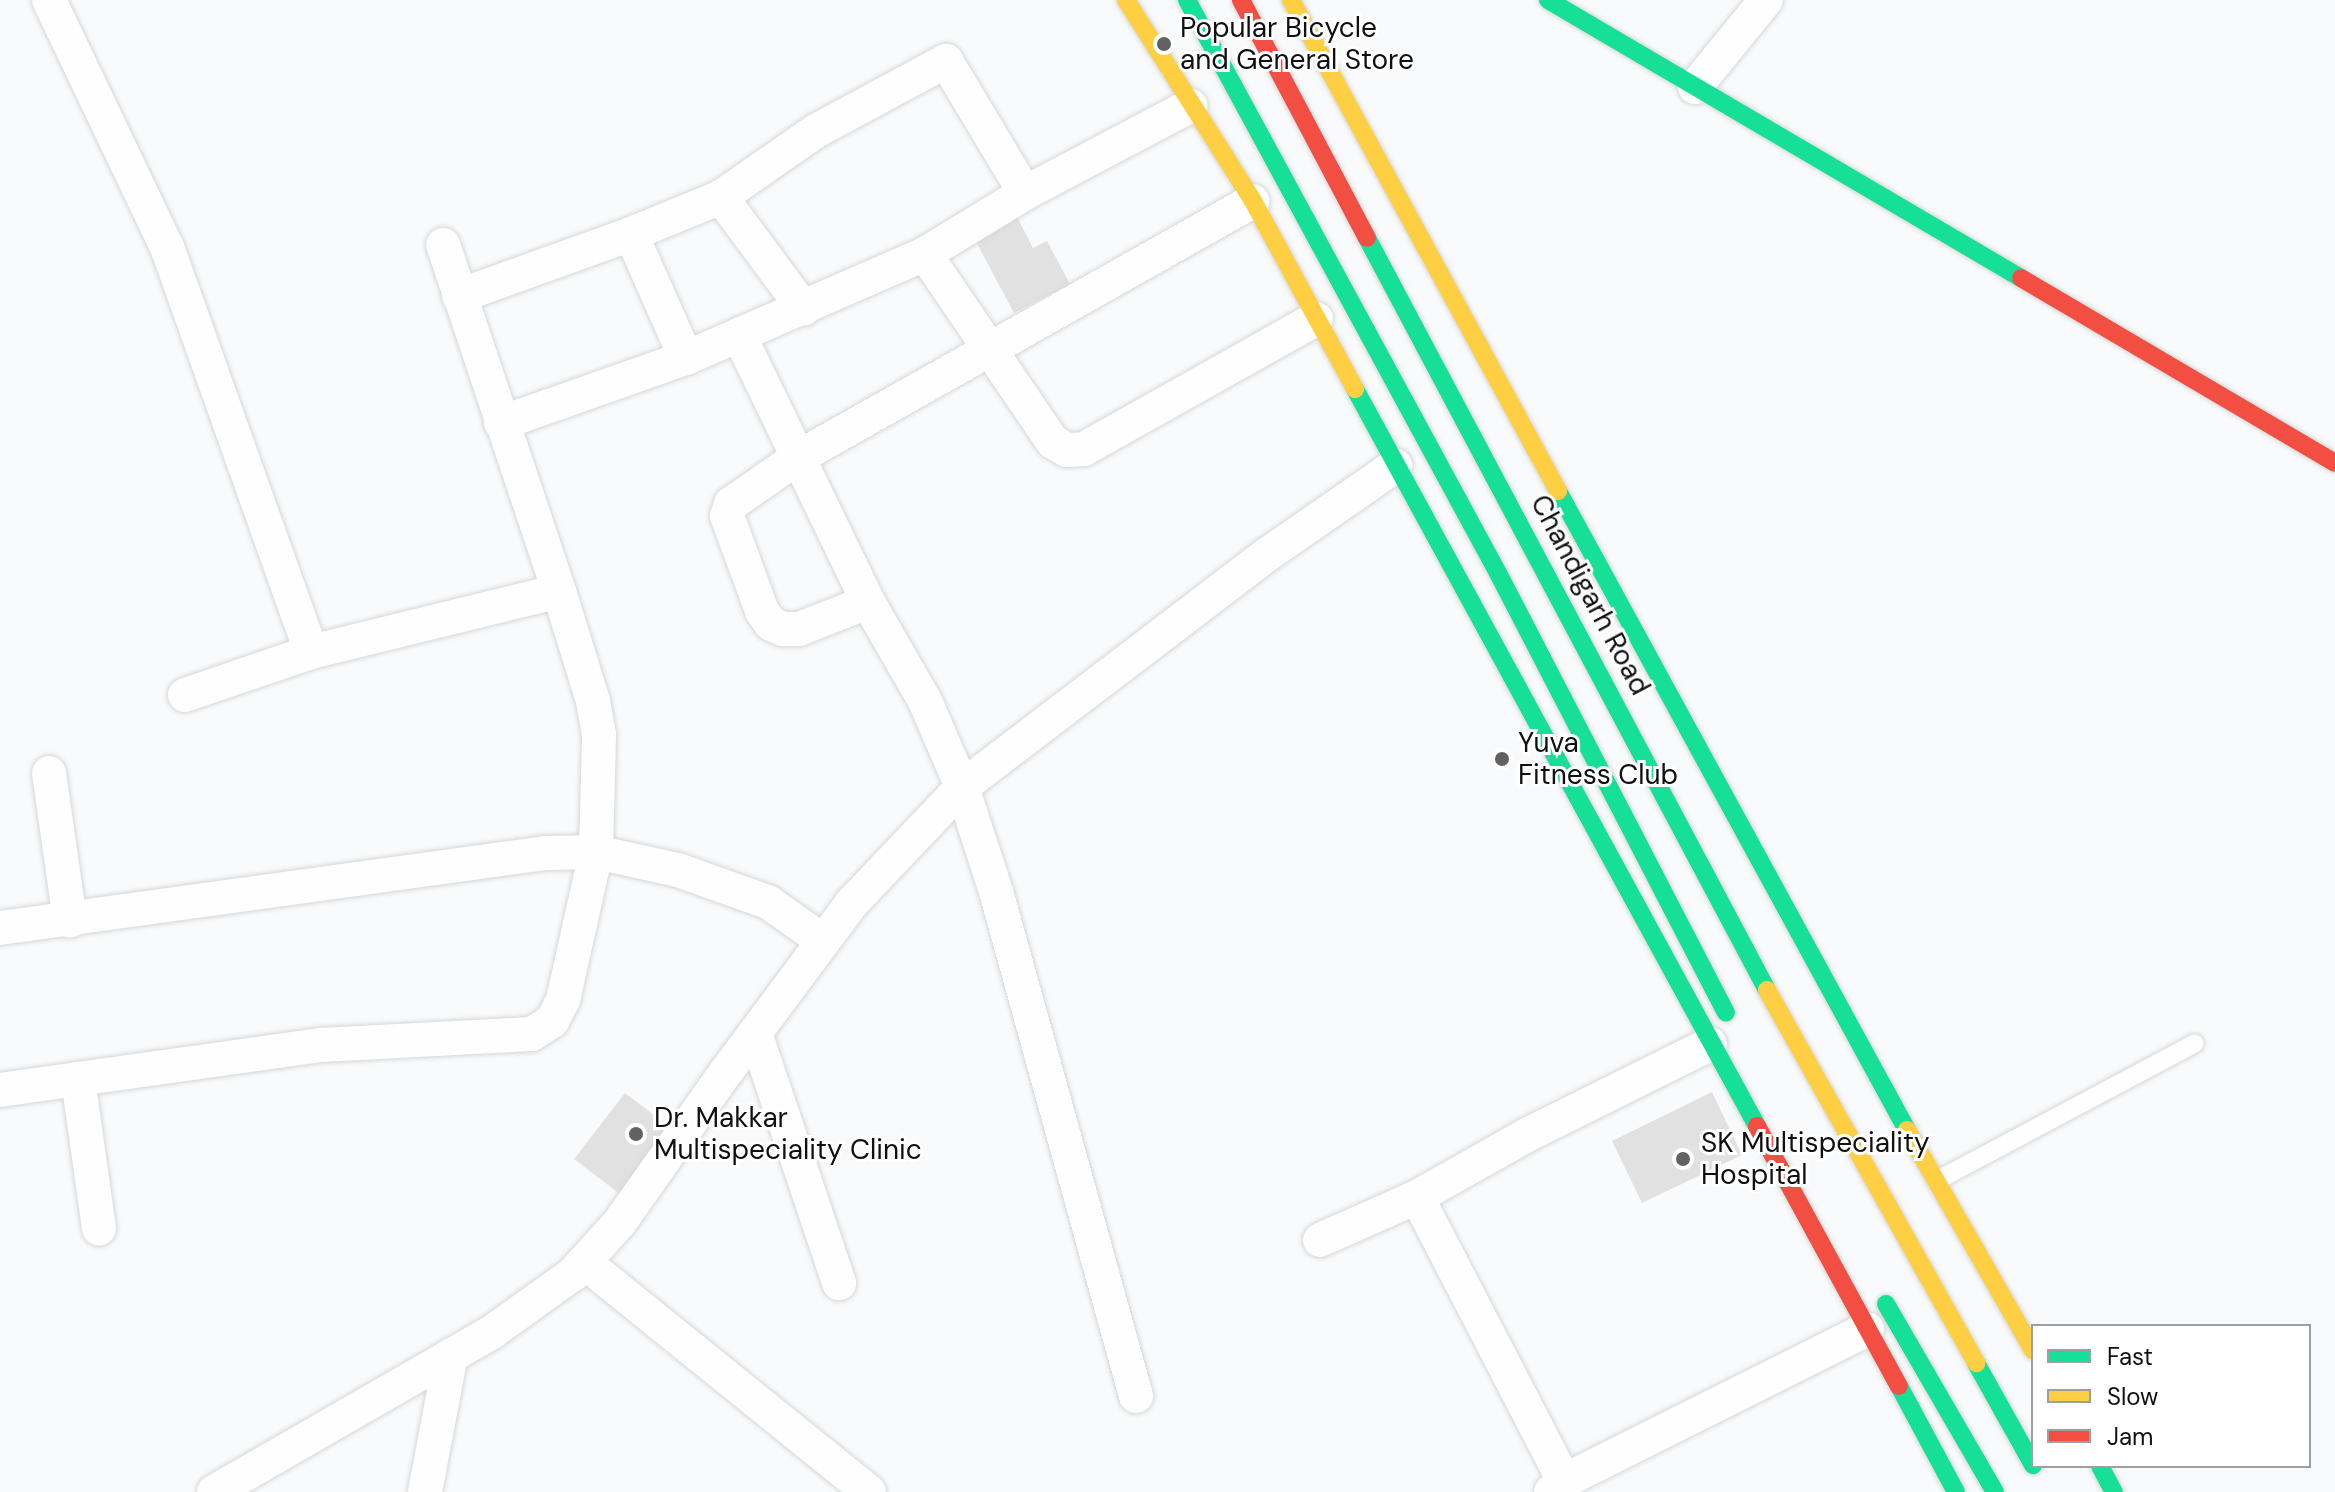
<!DOCTYPE html>
<html>
<head>
<meta charset="utf-8">
<style>
  body { margin:0 }
  #map { position:relative; width:2335px; height:1492px; overflow:hidden; background:#f9fafb; font-family:"DM Sans",sans-serif }
  div>[style] { position:absolute }
  .building>* { inset:0; background:#e1e1e1 }
  .roads { filter:drop-shadow(0 0 2px #d6d7d8) drop-shadow(0 0 2px #d6d7d8) }
  .lane>* { height:18px; margin:-9px; padding:0 9px; transform-origin:9px; border-radius:9px; background:#fefefe }
  .street>* { height:34px; margin:-17px; padding:0 17px; transform-origin:17px; border-radius:17px; background:#fefefe }
  .fast>* { height:18px; margin:-9px; padding:0 9px; transform-origin:9px; border-radius:9px; background:#16e098 }
  .slow>* { height:18px; margin:-9px; padding:0 9px; transform-origin:9px; border-radius:9px; background:#ffcf43 }
  .jam>* { height:18px; margin:-9px; padding:0 9px; transform-origin:9px; border-radius:9px; background:#f24e42 }
  .dots>* { width:22px; height:22px; translate:-50% -50%; box-sizing:border-box; border:4px solid #fff; border-radius:50% }
  span { translate:-50% -50%; white-space:nowrap; text-align:center; line-height:1.15; -webkit-text-stroke:6px #fff; paint-order:stroke }
  .poi-label { font-size:28px; color:#101011 }
  .left { translate:0 -50%; text-align:left }
  .street-label { font-size:28px; color:#101011 }
  .legend { position:absolute; left:2031px; top:1324px; width:280px; height:144px; box-sizing:border-box; background:#fff; border:2px solid #9f9fa0; margin:0; padding:10px 14px; list-style:none; font-size:24px; color:#101011 }
  .legend li { display:flex; align-items:center; gap:16px; height:40px }
  .legend b { width:40px; border:2px solid #9f9fa0 }
</style>
</head>
<body>
<div id="map">
  <div class="building">
    <div style="clip-path:polygon(1016px 215px,1033px 248px,1047px 241px,1070px 284px,1014px 313px,973px 236px)"></div>
    <div style="clip-path:polygon(1712px 1092px,1742px 1155px,1642px 1203px,1612px 1141px)"></div>
    <div style="clip-path:polygon(625px 1093px,680px 1135px,629px 1201px,574px 1159px)"></div>
  </div>
  <div class="roads">
    <div class="lane">
      <div style="left:1936px;top:1181px;width:293px;rotate:-28deg"></div>
    </div>
    <div class="street">
      <div style="left:49px;top:0;width:274px;rotate:64.5deg"></div>
      <div style="left:167px;top:247px;width:430px;rotate:70.4deg"></div>
      <div style="left:1695px;top:87px;width:112px;rotate:-50.8deg"></div>
      <div style="left:1025px;top:193px;width:117px;rotate:148.6deg"></div>
      <div style="left:925px;top:254px;width:261px;rotate:156.5deg"></div>
      <div style="left:686px;top:358px;width:136px;rotate:-113.9deg"></div>
      <div style="left:631px;top:234px;width:97px;rotate:-22.3deg"></div>
      <div style="left:721px;top:197px;width:116px;rotate:-34.8deg"></div>
      <div style="left:816px;top:131px;width:148px;rotate:-28.3deg"></div>
      <div style="left:946px;top:61px;width:154px;rotate:59.1deg"></div>
      <div style="left:1025px;top:193px;width:187px;rotate:-27.8deg"></div>
      <div style="left:721px;top:197px;width:139px;rotate:53.5deg"></div>
      <div style="left:925px;top:254px;width:227px;rotate:55.8deg"></div>
      <div style="left:1053px;top:442px;width:16px;rotate:30deg"></div>
      <div style="left:1067px;top:450px;width:17px;rotate:-3deg"></div>
      <div style="left:1084px;top:449px;width:266px;rotate:-29.3deg"></div>
      <div style="left:459px;top:296px;width:183px;rotate:-19.8deg"></div>
      <div style="left:739px;top:335px;width:297px;rotate:64.2deg"></div>
      <div style="left:868px;top:602px;width:114px;rotate:60.1deg"></div>
      <div style="left:925px;top:701px;width:94px;rotate:66.7deg"></div>
      <div style="left:962px;top:787px;width:114px;rotate:72deg"></div>
      <div style="left:997px;top:895px;width:520px;rotate:74.49deg"></div>
      <div style="left:501px;top:423px;width:196px;rotate:-19.4deg"></div>
      <div style="left:868px;top:602px;width:74px;rotate:158.6deg"></div>
      <div style="left:799px;top:629px;width:16px;rotate:180deg"></div>
      <div style="left:783px;top:629px;width:13px;rotate:-157deg"></div>
      <div style="left:771px;top:624px;width:16px;rotate:-125deg"></div>
      <div style="left:762px;top:611px;width:101px;rotate:-110.2deg"></div>
      <div style="left:727px;top:516px;width:13px;rotate:-72deg"></div>
      <div style="left:731px;top:504px;width:80px;rotate:-34.9deg"></div>
      <div style="left:797px;top:458px;width:523px;rotate:-29.41deg"></div>
      <div style="left:185px;top:695px;width:133px;rotate:-18.8deg"></div>
      <div style="left:311px;top:652px;width:255px;rotate:-13.8deg"></div>
      <div style="left:49px;top:773px;width:149px;rotate:81.9deg"></div>
      <div style="left:0;top:928px;width:551px;rotate:-7.82deg"></div>
      <div style="left:546px;top:853px;width:50px;rotate:-1.1deg"></div>
      <div style="left:596px;top:852px;width:84px;rotate:12.4deg"></div>
      <div style="left:678px;top:870px;width:96px;rotate:19.6deg"></div>
      <div style="left:768px;top:902px;width:67px;rotate:35.3deg"></div>
      <div style="left:755px;top:1033px;width:264px;rotate:71.4deg"></div>
      <div style="left:78px;top:1079px;width:151px;rotate:82deg"></div>
      <div style="left:0;top:1090px;width:324px;rotate:-8deg"></div>
      <div style="left:321px;top:1045px;width:211px;rotate:-3deg"></div>
      <div style="left:532px;top:1034px;width:24px;rotate:-33deg"></div>
      <div style="left:552px;top:1021px;width:24px;rotate:-62deg"></div>
      <div style="left:563px;top:1000px;width:152px;rotate:-77.4deg"></div>
      <div style="left:596px;top:852px;width:117px;rotate:-88.5deg"></div>
      <div style="left:599px;top:735px;width:35px;rotate:-100deg"></div>
      <div style="left:593px;top:701px;width:115px;rotate:-107.2deg"></div>
      <div style="left:559px;top:591px;width:365px;rotate:-108.5deg"></div>
      <div style="left:1417px;top:1197px;width:320px;rotate:62.6deg"></div>
      <div style="left:1320px;top:1240px;width:106px;rotate:-23.9deg"></div>
      <div style="left:1417px;top:1197px;width:129px;rotate:-29.4deg"></div>
      <div style="left:1529px;top:1134px;width:202px;rotate:-26.4deg"></div>
      <div style="left:584px;top:1262px;width:366px;rotate:38.9deg"></div>
      <div style="left:214px;top:1492px;width:321px;rotate:-29.9deg"></div>
      <div style="left:492px;top:1332px;width:100px;rotate:-35.6deg"></div>
      <div style="left:573px;top:1274px;width:70px;rotate:-47.9deg"></div>
      <div style="left:620px;top:1222px;width:184px;rotate:-54.8deg"></div>
      <div style="left:726px;top:1072px;width:211px;rotate:-53.3deg"></div>
      <div style="left:852px;top:903px;width:160px;rotate:-46.5deg"></div>
      <div style="left:962px;top:787px;width:385px;rotate:-37.3deg"></div>
      <div style="left:1268px;top:554px;width:155px;rotate:-34.7deg"></div>
      <div style="left:425px;top:1492px;width:139px;rotate:-79.3deg"></div>
      <div style="left:1551px;top:1492px;width:17px;rotate:-40deg"></div>
      <div style="left:1564px;top:1481px;width:339px;rotate:-26.6deg"></div>
    </div>
    <div class="fast">
      <div style="left:1187px;top:0;width:652px;rotate:61.51deg"></div>
      <div style="left:1498px;top:573px;width:495px;rotate:62.6deg"></div>
      <div style="left:1548px;top:0;width:549px;rotate:30.44deg"></div>
      <div style="left:1367px;top:238px;width:852px;rotate:61.99deg"></div>
      <div style="left:1355px;top:389px;width:840px;rotate:61.39deg"></div>
      <div style="left:1558px;top:491px;width:728px;rotate:61.36deg"></div>
      <div style="left:1886px;top:1304px;width:217px;rotate:59.9deg"></div>
      <div style="left:1976px;top:1363px;width:117px;rotate:60.8deg"></div>
      <div style="left:1899px;top:1386px;width:120px;rotate:61.7deg"></div>
      <div style="left:2100px;top:1466px;width:30px;rotate:62deg"></div>
    </div>
    <div class="slow">
      <div style="left:1126px;top:0;width:238px;rotate:57.7deg"></div>
      <div style="left:1253px;top:201px;width:214px;rotate:61.5deg"></div>
      <div style="left:1291px;top:0;width:559px;rotate:61.46deg"></div>
      <div style="left:1767px;top:990px;width:428px;rotate:60.7deg"></div>
      <div style="left:1907px;top:1130px;width:254px;rotate:60.2deg"></div>
    </div>
    <div class="jam">
      <div style="left:1241px;top:0;width:269px;rotate:62.1deg"></div>
      <div style="left:2021px;top:278px;width:364px;rotate:30.5deg"></div>
      <div style="left:1757px;top:1126px;width:296px;rotate:61.4deg"></div>
    </div>
  </div>
  <div class="dots">
    <div style="left:1164px;top:44px;background:#626263"></div>
    <div style="left:1502px;top:759px;background:#626263"></div>
    <div style="left:636px;top:1134px;background:#626263"></div>
    <div style="left:1683px;top:1159px;background:#626263"></div>
  </div>
  <div class="poi-label">
    <span class="left" style="left:1180px;top:44px">Popular Bicycle<br>and General Store</span>
    <span class="left" style="left:1518px;top:759px">Yuva<br>Fitness Club</span>
    <span class="left" style="left:654px;top:1134px">Dr. Makkar<br>Multispeciality Clinic</span>
    <span class="left" style="left:1701px;top:1159px">SK Multispeciality<br>Hospital</span>
  </div>
  <div class="street-label">
    <span style="left:1590px;top:595px;rotate:62deg">Chandigarh Road</span>
  </div>
  <ul class="legend">
  <li><b style="height:10px;background:#16e098"></b>Fast</li>
  <li><b style="height:10px;background:#ffcf43"></b>Slow</li>
  <li><b style="height:10px;background:#f24e42"></b>Jam</li>
  </ul>
</div>
</body>
</html>
